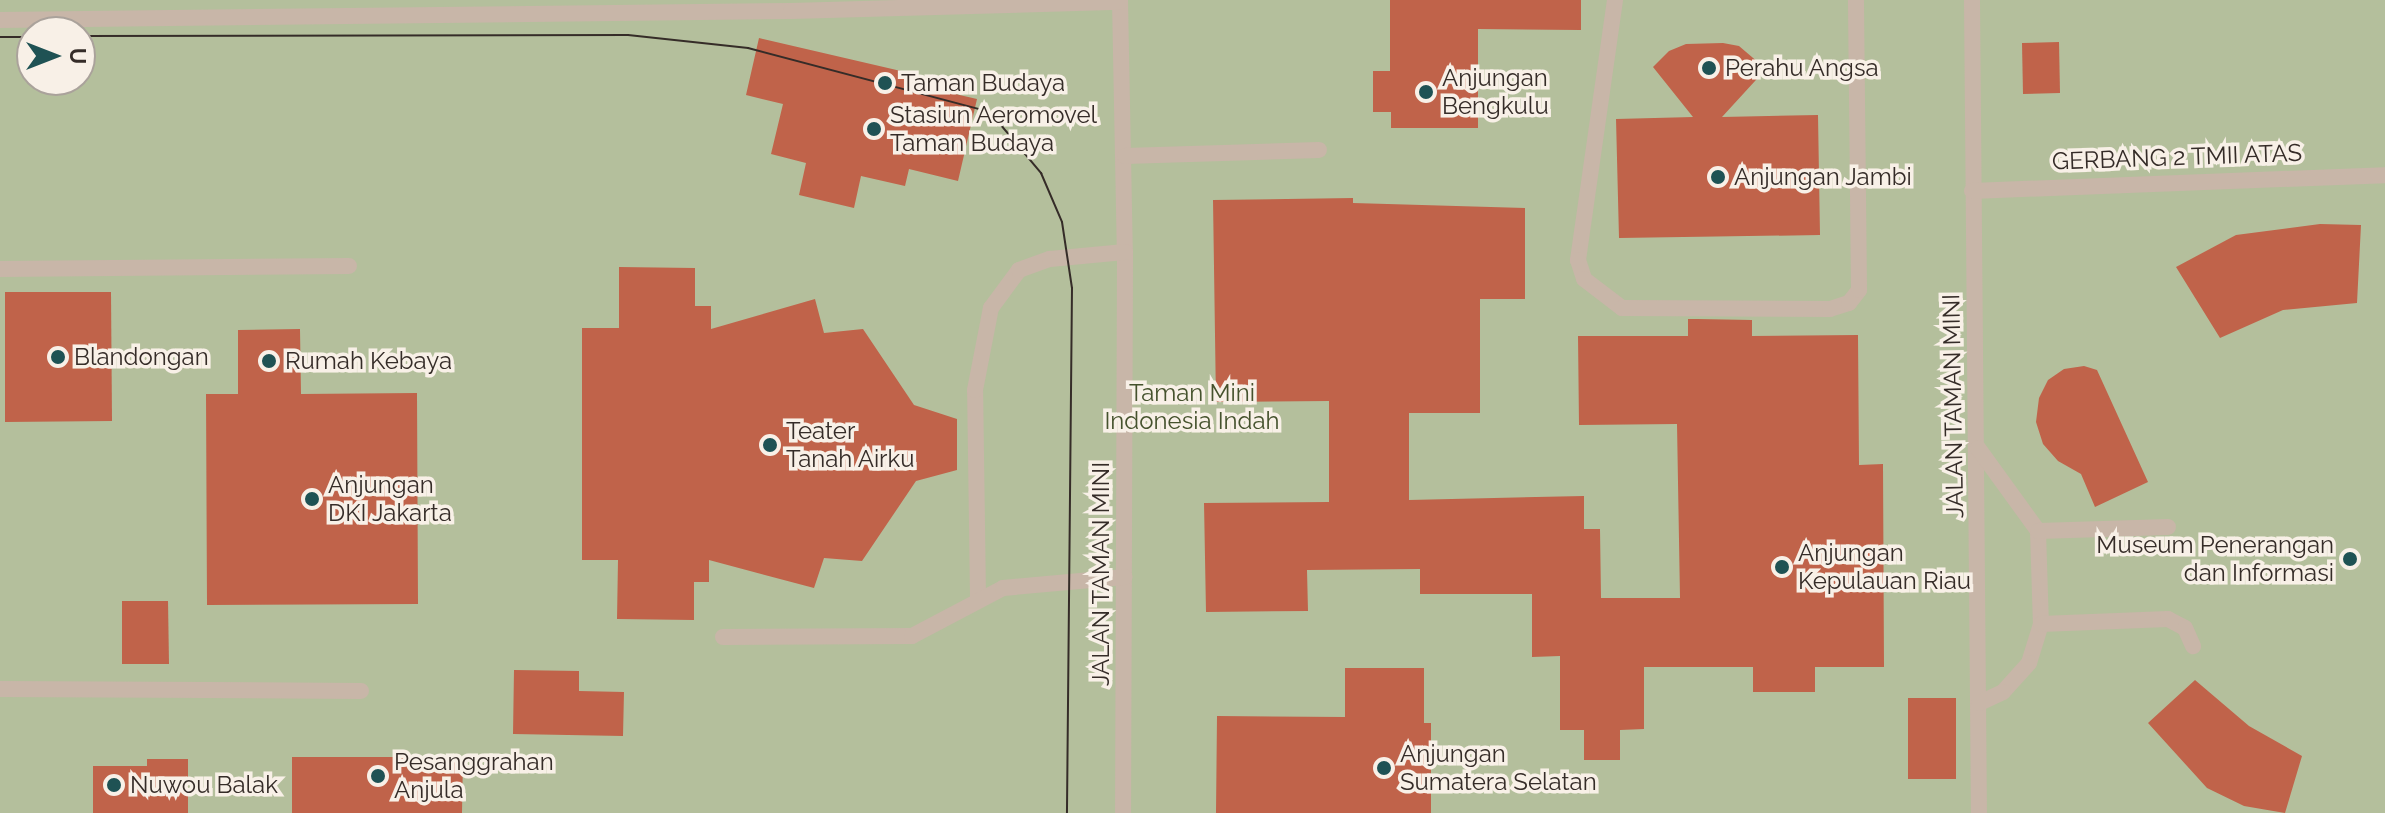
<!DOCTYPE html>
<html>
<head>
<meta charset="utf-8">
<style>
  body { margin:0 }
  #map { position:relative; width:2385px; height:813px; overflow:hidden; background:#f0e6db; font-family:Raleway,sans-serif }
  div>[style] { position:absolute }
  .green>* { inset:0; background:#b4bf9c }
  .building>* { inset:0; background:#c0634a }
  .lane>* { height:16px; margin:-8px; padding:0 8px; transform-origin:8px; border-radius:8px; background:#c8b6a8 }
  .tram>* { height:2px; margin:-1px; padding:0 1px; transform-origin:1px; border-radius:1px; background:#352c28 }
  .dots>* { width:22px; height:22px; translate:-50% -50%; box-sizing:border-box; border:4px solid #f8f0e7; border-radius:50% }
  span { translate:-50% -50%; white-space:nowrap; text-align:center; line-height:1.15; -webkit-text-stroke:7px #f8f0e7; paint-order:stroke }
  .poi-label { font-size:24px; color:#352c28 }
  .left { translate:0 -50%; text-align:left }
  .right { translate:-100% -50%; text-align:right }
  .street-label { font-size:24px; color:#352c28 }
  .park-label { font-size:24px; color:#45522d }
  .north { position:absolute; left:16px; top:16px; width:80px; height:80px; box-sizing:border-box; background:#f8f0e7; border:2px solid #aaa29b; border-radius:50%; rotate:90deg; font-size:22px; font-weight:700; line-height:32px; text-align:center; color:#352c28 }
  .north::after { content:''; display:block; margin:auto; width:28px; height:36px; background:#1f5254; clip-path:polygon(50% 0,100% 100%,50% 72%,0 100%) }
</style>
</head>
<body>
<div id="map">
  <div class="green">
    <div style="clip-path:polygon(evenodd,0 0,2385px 0,2385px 813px,0 813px,0 0,32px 32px,80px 32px,80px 80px,32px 80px,32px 32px)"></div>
  </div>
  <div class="building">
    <div style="clip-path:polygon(1390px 0,1581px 0,1581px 30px,1478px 29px,1478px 128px,1391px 128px,1391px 112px,1373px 112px,1373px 71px,1390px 71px)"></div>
    <div style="clip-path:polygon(759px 38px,931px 78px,929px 88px,977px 99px,958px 181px,909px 169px,905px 186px,861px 176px,854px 208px,799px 195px,806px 163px,771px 154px,783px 104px,746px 95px)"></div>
    <div style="clip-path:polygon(2059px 42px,2060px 93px,2023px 94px,2022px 43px)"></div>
    <div style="clip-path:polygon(1723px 43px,1739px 46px,1766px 69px,1722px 117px,1818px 115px,1820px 235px,1619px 238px,1616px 119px,1693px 117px,1653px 67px,1669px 51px,1686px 44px)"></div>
    <div style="clip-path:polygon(1353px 198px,1353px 203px,1525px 208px,1525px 299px,1480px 299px,1480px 413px,1409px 413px,1409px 500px,1584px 496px,1584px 529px,1600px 529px,1601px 598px,1680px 598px,1677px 424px,1579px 425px,1578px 336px,1688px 336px,1688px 319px,1697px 319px,1752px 320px,1752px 336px,1858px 335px,1859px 465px,1883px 464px,1884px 667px,1815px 667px,1815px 692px,1753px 692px,1753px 667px,1644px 667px,1644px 729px,1620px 730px,1620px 760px,1584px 760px,1584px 730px,1560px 730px,1560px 656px,1532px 657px,1532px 594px,1420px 594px,1420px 569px,1307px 570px,1308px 611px,1206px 612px,1204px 503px,1329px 502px,1329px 401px,1216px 402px,1213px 200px)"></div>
    <div style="clip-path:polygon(2320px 224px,2361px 225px,2357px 303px,2283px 310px,2220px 338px,2176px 267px,2236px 235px)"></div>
    <div style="clip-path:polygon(619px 267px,695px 268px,695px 306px,711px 306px,711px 329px,815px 299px,824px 333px,863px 329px,914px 405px,957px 419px,957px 470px,916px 481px,862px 561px,824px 558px,814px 588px,709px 560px,709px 582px,694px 582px,694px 620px,617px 619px,618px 560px,582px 560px,582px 328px,619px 328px)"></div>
    <div style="clip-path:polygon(5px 292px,111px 292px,112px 421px,5px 422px)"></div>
    <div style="clip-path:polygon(300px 329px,301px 394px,417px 393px,418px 604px,207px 605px,206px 394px,238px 394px,238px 330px)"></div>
    <div style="clip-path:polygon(2084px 366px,2097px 370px,2148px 482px,2095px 507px,2081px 474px,2058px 461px,2043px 444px,2036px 422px,2039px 398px,2048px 380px,2064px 369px)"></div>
    <div style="clip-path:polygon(122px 601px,168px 601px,169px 664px,122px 664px)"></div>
    <div style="clip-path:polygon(1345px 668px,1424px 668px,1424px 723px,1431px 723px,1431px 813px,1216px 813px,1217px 716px,1345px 717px)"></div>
    <div style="clip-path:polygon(514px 670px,579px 671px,579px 691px,624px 692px,623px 736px,513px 734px)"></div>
    <div style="clip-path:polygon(2195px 680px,2249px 726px,2302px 756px,2285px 813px,2244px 806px,2207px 788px,2148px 723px)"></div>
    <div style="clip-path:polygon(1908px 698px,1956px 698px,1956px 779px,1908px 779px)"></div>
    <div style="clip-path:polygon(292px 757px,463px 757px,462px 813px,292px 813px)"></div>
    <div style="clip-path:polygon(147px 759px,188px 759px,188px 813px,93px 813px,93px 766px,147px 766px)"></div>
  </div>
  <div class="lane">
    <div style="left:1120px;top:0;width:252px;rotate:88.9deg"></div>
    <div style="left:1125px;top:252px;width:561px;rotate:90.2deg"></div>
    <div style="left:1615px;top:0;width:263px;rotate:98.1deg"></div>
    <div style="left:1578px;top:260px;width:20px;rotate:72deg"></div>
    <div style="left:1584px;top:279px;width:48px;rotate:37.3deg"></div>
    <div style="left:1622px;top:308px;width:208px;rotate:0.3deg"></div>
    <div style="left:1830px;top:309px;width:20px;rotate:-18deg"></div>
    <div style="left:1849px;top:303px;width:16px;rotate:-52deg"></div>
    <div style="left:1859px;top:290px;width:290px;rotate:-90.6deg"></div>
    <div style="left:1972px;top:0;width:813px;rotate:89.51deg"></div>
    <div style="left:0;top:20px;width:791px;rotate:-0.65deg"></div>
    <div style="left:791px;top:11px;width:329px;rotate:-1.6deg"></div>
    <div style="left:1125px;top:156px;width:194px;rotate:-1.8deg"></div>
    <div style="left:1972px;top:191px;width:413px;rotate:-2.2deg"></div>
    <div style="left:0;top:269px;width:349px;rotate:-0.5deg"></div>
    <div style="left:1978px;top:448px;width:102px;rotate:54.1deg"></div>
    <div style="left:2038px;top:531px;width:93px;rotate:88.2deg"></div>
    <div style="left:2041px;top:624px;width:41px;rotate:107.1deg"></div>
    <div style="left:2029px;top:663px;width:39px;rotate:132deg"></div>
    <div style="left:2003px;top:692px;width:26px;rotate:155deg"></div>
    <div style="left:2038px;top:531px;width:130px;rotate:-1.8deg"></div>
    <div style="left:978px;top:597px;width:207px;rotate:-90.8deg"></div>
    <div style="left:975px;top:390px;width:84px;rotate:-79deg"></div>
    <div style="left:991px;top:308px;width:47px;rotate:-53.6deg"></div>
    <div style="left:1019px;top:270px;width:33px;rotate:-20deg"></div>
    <div style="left:1050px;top:259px;width:75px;rotate:-5.3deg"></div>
    <div style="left:2041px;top:624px;width:127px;rotate:-2.3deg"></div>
    <div style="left:2168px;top:619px;width:19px;rotate:28deg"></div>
    <div style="left:2185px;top:628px;width:20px;rotate:66deg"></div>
    <div style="left:723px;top:637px;width:189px;rotate:-0.3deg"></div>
    <div style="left:912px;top:636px;width:103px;rotate:-27.8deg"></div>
    <div style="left:1003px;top:588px;width:122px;rotate:-5.2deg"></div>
    <div style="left:0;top:689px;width:361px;rotate:0.3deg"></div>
  </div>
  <div class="tram">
    <div style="left:80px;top:36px;width:548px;rotate:-0.1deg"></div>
    <div style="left:628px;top:35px;width:121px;rotate:6.2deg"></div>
    <div style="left:748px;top:48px;width:250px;rotate:14.8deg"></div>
    <div style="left:990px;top:112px;width:80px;rotate:50.1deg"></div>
    <div style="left:1041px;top:173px;width:53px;rotate:66.8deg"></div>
    <div style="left:1062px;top:222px;width:67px;rotate:81.4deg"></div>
    <div style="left:1072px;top:288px;width:525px;rotate:90.55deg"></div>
    <div style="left:0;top:37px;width:32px"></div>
  </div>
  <div class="dots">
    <div style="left:1709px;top:68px;background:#1f5254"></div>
    <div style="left:885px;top:83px;background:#1f5254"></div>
    <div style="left:1426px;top:92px;background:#1f5254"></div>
    <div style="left:874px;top:129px;background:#1f5254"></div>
    <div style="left:1718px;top:177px;background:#1f5254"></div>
    <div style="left:58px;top:357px;background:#1f5254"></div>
    <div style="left:269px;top:361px;background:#1f5254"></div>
    <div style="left:770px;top:445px;background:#1f5254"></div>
    <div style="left:312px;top:499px;background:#1f5254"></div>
    <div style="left:2350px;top:559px;background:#1f5254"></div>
    <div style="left:1782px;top:567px;background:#1f5254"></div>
    <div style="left:1384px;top:768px;background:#1f5254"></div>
    <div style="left:378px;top:776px;background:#1f5254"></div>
    <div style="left:114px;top:785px;background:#1f5254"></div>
  </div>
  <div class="poi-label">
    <span class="left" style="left:1725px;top:68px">Perahu Angsa</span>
    <span class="left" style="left:1442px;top:92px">Anjungan<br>Bengkulu</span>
    <span class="left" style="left:901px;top:83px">Taman Budaya</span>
    <span class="left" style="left:890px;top:129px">Stasiun Aeromovel<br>Taman Budaya</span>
    <span class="left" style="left:1734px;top:177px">Anjungan Jambi</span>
    <span class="left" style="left:74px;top:357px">Blandongan</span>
    <span class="left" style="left:285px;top:361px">Rumah Kebaya</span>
    <span class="left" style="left:786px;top:445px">Teater<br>Tanah Airku</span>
    <span class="left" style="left:328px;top:499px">Anjungan<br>DKI Jakarta</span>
    <span class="right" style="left:2334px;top:559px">Museum Penerangan<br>dan Informasi</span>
    <span class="left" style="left:1798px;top:567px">Anjungan<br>Kepulauan Riau</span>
    <span class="left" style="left:1400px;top:768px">Anjungan<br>Sumatera Selatan</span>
    <span class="left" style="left:394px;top:776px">Pesanggrahan<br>Anjula</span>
    <span class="left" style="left:130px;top:785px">Nuwou Balak</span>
  </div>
  <div class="street-label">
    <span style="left:2177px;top:157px;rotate:-2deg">GERBANG 2 TMII ATAS</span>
    <span style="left:1953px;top:406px;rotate:-91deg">JALAN TAMAN MINI</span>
    <span style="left:1101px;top:574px;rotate:-90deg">JALAN TAMAN MINI</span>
  </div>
  <div class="park-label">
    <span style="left:1192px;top:407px">Taman Mini<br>Indonesia Indah</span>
  </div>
  <div class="north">U</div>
</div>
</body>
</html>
